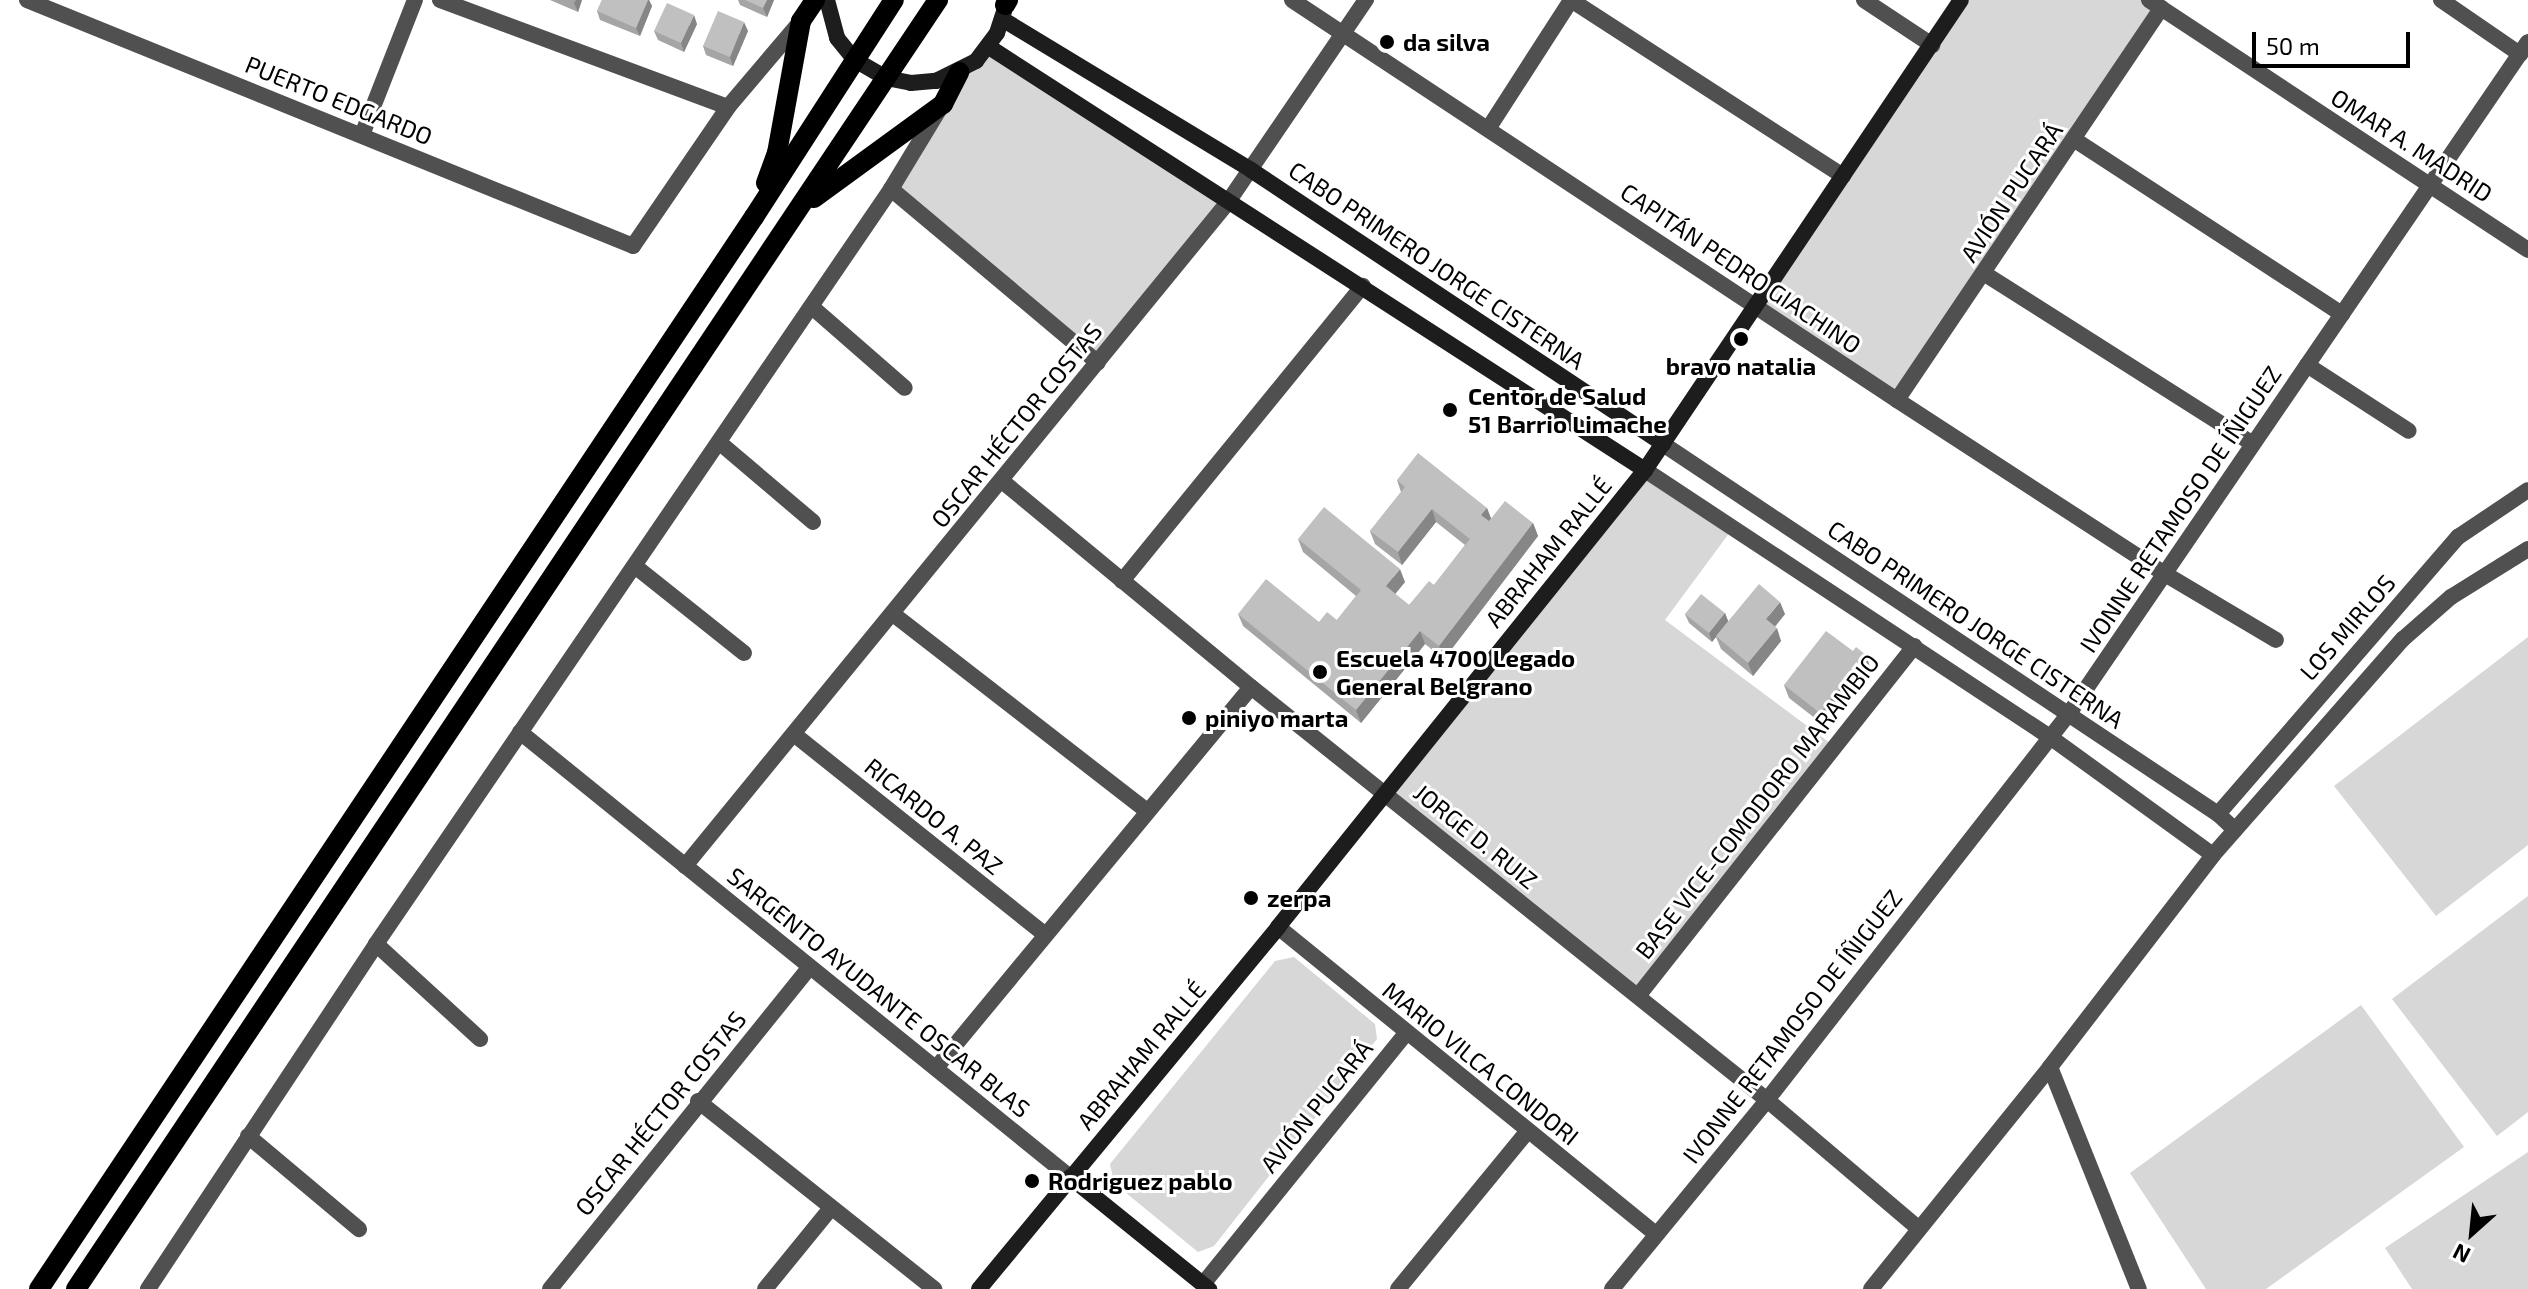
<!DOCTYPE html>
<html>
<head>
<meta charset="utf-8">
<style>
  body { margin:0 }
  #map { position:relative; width:2528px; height:1289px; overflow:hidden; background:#fff; font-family:"Exo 2",sans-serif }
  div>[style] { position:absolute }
  .green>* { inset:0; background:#d7d7d7 }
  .street>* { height:16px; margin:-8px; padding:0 8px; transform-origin:8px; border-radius:8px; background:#505050 }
  .secondary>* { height:16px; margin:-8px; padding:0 8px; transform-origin:8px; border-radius:8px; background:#1d1d1d }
  .primary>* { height:20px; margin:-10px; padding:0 10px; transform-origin:10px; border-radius:10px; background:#000 }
  .wall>* { inset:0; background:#a5a5a5 }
  .shaded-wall>* { inset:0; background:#868686 }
  .building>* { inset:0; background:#c0c0c0 }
  .dots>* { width:22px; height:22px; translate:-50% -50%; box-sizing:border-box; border:4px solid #fff; border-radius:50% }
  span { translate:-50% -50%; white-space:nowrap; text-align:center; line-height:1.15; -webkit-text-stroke:6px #fff; paint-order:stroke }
  .poi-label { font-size:24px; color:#000; font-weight:700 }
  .left { translate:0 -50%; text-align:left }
  .street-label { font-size:24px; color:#000 }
  .north { position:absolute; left:2432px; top:1193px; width:80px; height:80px; -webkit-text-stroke:6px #fff; paint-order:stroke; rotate:207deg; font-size:22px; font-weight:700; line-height:32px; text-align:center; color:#000 }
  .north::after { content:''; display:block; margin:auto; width:28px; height:36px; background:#000; clip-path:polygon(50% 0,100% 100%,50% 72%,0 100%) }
  .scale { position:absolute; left:2252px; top:32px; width:158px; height:36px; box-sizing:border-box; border:4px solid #000; border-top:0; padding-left:10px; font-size:24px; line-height:28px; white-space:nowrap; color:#000; -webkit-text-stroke:6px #fff; paint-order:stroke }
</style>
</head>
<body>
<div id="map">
  <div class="green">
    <div style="clip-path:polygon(1962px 0,2148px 0,2160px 8px,1896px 399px,1757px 307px)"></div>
    <div style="clip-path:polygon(989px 49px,1228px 202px,1097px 359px,892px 189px,961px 74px)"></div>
    <div style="clip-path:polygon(1645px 475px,1730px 532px,1665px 620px,1834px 746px,1638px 995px,1385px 792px)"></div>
    <div style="clip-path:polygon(2528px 637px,2528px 845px,2436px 916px,2334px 786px)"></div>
    <div style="clip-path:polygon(2528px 896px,2528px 1112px,2497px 1136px,2392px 999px)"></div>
    <div style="clip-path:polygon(1294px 957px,1375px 1024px,1377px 1039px,1214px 1246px,1198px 1252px,1114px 1183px,1110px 1164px,1275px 961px)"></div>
    <div style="clip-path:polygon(2361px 1005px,2464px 1147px,2266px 1289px,2206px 1289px,2130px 1173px)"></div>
    <div style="clip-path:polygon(2528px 1152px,2528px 1289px,2412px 1289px,2385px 1248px)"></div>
  </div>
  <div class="street">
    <div style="left:27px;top:0;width:654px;rotate:22.09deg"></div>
    <div style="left:633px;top:246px;width:168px;rotate:-55.6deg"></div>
    <div style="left:728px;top:107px;width:113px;rotate:-49.7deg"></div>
    <div style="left:440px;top:0;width:307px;rotate:20.4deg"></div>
    <div style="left:1292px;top:0;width:725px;rotate:33.47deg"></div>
    <div style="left:1897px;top:400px;width:320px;rotate:33deg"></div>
    <div style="left:2165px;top:574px;width:129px;rotate:30.7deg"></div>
    <div style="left:1864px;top:0;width:82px;rotate:33.5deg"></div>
    <div style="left:2149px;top:0;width:454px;rotate:33.4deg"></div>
    <div style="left:2441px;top:0;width:96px;rotate:34.4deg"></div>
    <div style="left:1488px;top:129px;width:153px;rotate:-57.2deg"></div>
    <div style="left:1571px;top:0;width:324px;rotate:32.9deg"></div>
    <div style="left:362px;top:135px;width:145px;rotate:-68.6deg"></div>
    <div style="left:2075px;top:140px;width:319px;rotate:33.1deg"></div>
    <div style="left:891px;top:189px;width:270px;rotate:40deg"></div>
    <div style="left:1985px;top:274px;width:317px;rotate:32.4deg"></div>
    <div style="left:812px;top:307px;width:123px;rotate:41.1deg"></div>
    <div style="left:2307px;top:365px;width:121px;rotate:32.9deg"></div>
    <div style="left:1897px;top:400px;width:473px;rotate:-56deg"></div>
    <div style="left:720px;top:443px;width:122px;rotate:40.3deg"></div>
    <div style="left:1663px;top:444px;width:667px;rotate:33.69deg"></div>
    <div style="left:2218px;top:814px;width:23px;rotate:43deg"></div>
    <div style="left:1645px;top:470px;width:485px;rotate:33.4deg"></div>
    <div style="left:2050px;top:737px;width:201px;rotate:35.9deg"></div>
    <div style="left:1002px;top:481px;width:323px;rotate:39.6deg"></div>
    <div style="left:1251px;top:687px;width:661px;rotate:38.67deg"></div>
    <div style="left:1767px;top:1100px;width:199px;rotate:40.3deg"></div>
    <div style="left:636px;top:567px;width:138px;rotate:38.5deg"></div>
    <div style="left:1122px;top:581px;width:381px;rotate:-50.8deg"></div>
    <div style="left:893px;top:614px;width:320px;rotate:37.8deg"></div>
    <div style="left:520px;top:732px;width:707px;rotate:38.98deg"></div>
    <div style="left:795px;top:735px;width:319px;rotate:38.6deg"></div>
    <div style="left:2218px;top:814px;width:367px;rotate:-49.1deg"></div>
    <div style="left:2458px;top:537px;width:84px;rotate:-33.9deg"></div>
    <div style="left:685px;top:866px;width:858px;rotate:-50.72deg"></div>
    <div style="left:1228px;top:202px;width:245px;rotate:-55.7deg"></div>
    <div style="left:1278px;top:927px;width:487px;rotate:39.1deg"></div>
    <div style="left:376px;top:944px;width:141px;rotate:42.4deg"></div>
    <div style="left:1638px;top:996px;width:446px;rotate:-51.7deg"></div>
    <div style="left:2050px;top:1067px;width:239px;rotate:68.2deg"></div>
    <div style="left:936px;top:1068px;width:494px;rotate:-50.4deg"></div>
    <div style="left:698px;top:1101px;width:302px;rotate:38.5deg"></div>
    <div style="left:248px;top:1136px;width:145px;rotate:40deg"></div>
    <div style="left:1203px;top:1284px;width:323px;rotate:-51deg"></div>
    <div style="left:148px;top:1289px;width:414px;rotate:-56.5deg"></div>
    <div style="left:376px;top:944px;width:914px;rotate:-55.7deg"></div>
    <div style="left:891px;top:189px;width:95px;rotate:-58.8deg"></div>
    <div style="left:550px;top:1289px;width:412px;rotate:-51.1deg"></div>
    <div style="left:765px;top:1289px;width:104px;rotate:-50.8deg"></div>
    <div style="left:1398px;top:1289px;width:203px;rotate:-50.6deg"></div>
    <div style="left:1612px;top:1289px;width:244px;rotate:-50.6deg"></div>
    <div style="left:1767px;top:1100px;width:489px;rotate:-52deg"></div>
    <div style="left:2068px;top:715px;width:815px;rotate:-55.65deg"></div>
    <div style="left:1871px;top:1289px;width:285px;rotate:-51.1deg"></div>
    <div style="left:2050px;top:1067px;width:267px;rotate:-52.4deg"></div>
    <div style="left:2213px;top:855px;width:288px;rotate:-48.7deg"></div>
    <div style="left:2403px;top:639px;width:64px;rotate:-41.2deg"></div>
    <div style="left:2451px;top:597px;width:91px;rotate:-31.9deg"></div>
  </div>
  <div class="secondary">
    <div style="left:827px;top:0;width:39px;rotate:75deg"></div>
    <div style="left:837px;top:38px;width:28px;rotate:51deg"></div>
    <div style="left:855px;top:60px;width:36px;rotate:30deg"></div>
    <div style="left:886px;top:78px;width:25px;rotate:11deg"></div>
    <div style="left:911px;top:83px;width:25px;rotate:-5deg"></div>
    <div style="left:936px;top:81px;width:45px;rotate:-26.6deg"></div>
    <div style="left:976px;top:61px;width:35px;rotate:-53deg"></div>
    <div style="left:997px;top:33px;width:23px;rotate:-72deg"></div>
    <div style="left:1002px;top:19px;width:291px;rotate:31.2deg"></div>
    <div style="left:1251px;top:170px;width:495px;rotate:33.6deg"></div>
    <div style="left:989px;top:47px;width:781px;rotate:32.81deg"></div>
    <div style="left:1070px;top:1177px;width:179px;rotate:38.9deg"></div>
    <div style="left:979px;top:1289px;width:470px;rotate:-50.4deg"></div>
    <div style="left:1278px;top:927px;width:586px;rotate:-51.23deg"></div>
    <div style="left:1645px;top:470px;width:566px;rotate:-56.09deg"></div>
  </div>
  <div class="primary">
    <div style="left:1005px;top:5px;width:6px;rotate:-59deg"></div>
    <div style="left:766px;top:183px;width:32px;rotate:-70deg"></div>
    <div style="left:777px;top:153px;width:134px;rotate:-79.7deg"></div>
    <div style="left:801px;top:21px;width:25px;rotate:-56deg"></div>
    <div style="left:814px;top:198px;width:160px;rotate:-36.1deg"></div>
    <div style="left:943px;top:104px;width:36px;rotate:-63deg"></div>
    <div style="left:39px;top:1289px;width:1289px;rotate:-56.3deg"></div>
    <div style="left:754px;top:217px;width:258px;rotate:-57.2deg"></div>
    <div style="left:76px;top:1289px;width:1551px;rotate:-56.23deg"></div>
  </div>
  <div class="wall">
    <div style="clip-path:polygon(550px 0,582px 0,578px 12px)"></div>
    <div style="clip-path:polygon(602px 0,649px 0,652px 6px,640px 36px,600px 20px,597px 11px)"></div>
    <div style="clip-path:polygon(738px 0,774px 0,767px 17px,740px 5px)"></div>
    <div style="clip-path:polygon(697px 24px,684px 52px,658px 40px,654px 31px)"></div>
    <div style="clip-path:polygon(748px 31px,733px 66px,706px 55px,703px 46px)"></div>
    <div style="clip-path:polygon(1397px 480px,1487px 508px,1491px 519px,1533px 523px,1538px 536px,1444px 659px,1425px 644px,1361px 723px,1243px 626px,1238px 614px,1319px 622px,1337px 620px,1356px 596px,1303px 552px,1298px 539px,1405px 582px,1395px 594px,1409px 605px,1434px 585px,1465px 545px,1436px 522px,1402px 565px,1375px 544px,1370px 531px,1401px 492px)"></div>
    <div style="clip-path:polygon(1725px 613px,1728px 621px,1785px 614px,1775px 627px,1781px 641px,1753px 676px,1721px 649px,1716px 637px,1712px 642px,1689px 623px,1685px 614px)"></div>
    <div style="clip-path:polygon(1853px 651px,1866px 655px,1870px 667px,1825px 726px,1789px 698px,1784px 685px)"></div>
  </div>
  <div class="shaded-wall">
    <div style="clip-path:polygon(576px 0,582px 0,578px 12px,574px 3px)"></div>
    <div style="clip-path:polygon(648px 0,649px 0,652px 6px,640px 36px,636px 28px)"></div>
    <div style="clip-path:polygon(767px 0,774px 0,767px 17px,763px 8px)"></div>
    <div style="clip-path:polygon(694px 15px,697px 24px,684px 52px,681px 43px)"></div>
    <div style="clip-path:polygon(744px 22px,748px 31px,733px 66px,730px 57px)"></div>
    <div style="clip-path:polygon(1487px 508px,1492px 521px,1486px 528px,1481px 515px)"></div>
    <div style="clip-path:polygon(1432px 509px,1436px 522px,1402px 565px,1398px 552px)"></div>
    <div style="clip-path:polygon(1533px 523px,1538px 536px,1444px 659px,1439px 646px)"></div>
    <div style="clip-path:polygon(1400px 569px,1405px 582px,1391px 599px,1386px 586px)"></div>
    <div style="clip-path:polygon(1780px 602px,1785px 614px,1770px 632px,1766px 619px)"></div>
    <div style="clip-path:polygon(1725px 613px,1728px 621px,1712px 642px,1709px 633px)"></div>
    <div style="clip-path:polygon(1777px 628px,1781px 641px,1753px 676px,1748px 663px)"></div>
    <div style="clip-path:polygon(1420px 631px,1425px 644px,1361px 723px,1356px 710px)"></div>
    <div style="clip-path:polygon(1866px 655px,1870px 667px,1825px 726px,1820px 713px)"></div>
  </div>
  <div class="building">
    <div style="clip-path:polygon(602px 0,648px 0,636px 28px,597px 11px)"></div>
    <div style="clip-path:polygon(745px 0,767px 0,763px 8px)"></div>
    <div style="clip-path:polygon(667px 3px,694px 15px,681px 43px,654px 31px)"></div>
    <div style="clip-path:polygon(718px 11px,744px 22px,730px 57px,703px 46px)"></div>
    <div style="clip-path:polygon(1418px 453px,1487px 508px,1481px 515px,1489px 521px,1505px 501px,1533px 523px,1439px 646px,1420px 631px,1356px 710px,1238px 614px,1266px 579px,1319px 622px,1327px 612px,1337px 620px,1361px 590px,1298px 539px,1324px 507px,1400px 569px,1386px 586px,1409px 605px,1429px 581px,1434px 585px,1470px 539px,1432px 509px,1398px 552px,1370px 531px,1405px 487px,1397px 480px)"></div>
    <div style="clip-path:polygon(1759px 584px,1780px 602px,1766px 619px,1777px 628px,1748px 663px,1716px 636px)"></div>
    <div style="clip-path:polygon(1701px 594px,1725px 613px,1709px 633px,1685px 614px)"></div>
    <div style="clip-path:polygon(1826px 631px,1853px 651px,1856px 647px,1866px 655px,1820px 713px,1784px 685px)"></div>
  </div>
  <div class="dots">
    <div style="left:1387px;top:42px;background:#000"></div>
    <div style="left:1741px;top:339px;background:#000"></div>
    <div style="left:1450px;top:410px;background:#000"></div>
    <div style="left:1320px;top:672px;background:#000"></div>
    <div style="left:1189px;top:718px;background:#000"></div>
    <div style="left:1251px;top:898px;background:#000"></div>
    <div style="left:1032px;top:1181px;background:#000"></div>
  </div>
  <div class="poi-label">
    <span class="left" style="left:1403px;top:42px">da silva</span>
    <span style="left:1741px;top:366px">bravo natalia</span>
    <span class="left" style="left:1468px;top:410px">Centor de Salud<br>51 Barrio Limache</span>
    <span class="left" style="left:1336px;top:672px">Escuela 4700 Legado<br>General Belgrano</span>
    <span class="left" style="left:1205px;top:718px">piniyo marta</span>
    <span class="left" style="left:1267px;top:898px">zerpa</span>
    <span class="left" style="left:1048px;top:1181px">Rodriguez pablo</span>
  </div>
  <div class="street-label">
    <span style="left:339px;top:100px;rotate:22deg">PUERTO EDGARDO</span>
    <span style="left:2412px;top:145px;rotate:33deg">OMAR A. MADRID</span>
    <span style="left:2011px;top:192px;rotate:-56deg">AVIÓN PUCARÁ</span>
    <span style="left:1437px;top:265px;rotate:34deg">CABO PRIMERO JORGE CISTERNA</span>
    <span style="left:1741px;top:268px;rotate:34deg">CAPITÁN PEDRO GIACHINO</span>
    <span style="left:1016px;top:425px;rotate:-51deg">OSCAR HÉCTOR COSTAS</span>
    <span style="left:2180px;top:509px;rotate:-56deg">IVONNE RETAMOSO DE ÍÑIGUEZ</span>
    <span style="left:1548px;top:552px;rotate:-51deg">ABRAHAM RALLÉ</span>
    <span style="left:1976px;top:624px;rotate:34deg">CABO PRIMERO JORGE CISTERNA</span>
    <span style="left:2347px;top:627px;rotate:-49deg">LOS MIRLOS</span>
    <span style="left:1757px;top:806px;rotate:-52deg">BASE VICE-COMODORO MARAMBIO</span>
    <span style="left:934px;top:816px;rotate:39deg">RICARDO A. PAZ</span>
    <span style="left:1476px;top:836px;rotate:39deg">JORGE D. RUIZ</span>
    <span style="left:879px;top:992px;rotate:39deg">SARGENTO AYUDANTE OSCAR BLAS</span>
    <span style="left:1792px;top:1026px;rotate:-52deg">IVONNE RETAMOSO DE ÍÑIGUEZ</span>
    <span style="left:1141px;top:1055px;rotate:-50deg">ABRAHAM RALLÉ</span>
    <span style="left:1481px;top:1063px;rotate:39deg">MARIO VILCA CONDORI</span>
    <span style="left:1316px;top:1106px;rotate:-51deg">AVIÓN PUCARÁ</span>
    <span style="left:660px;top:1113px;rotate:-51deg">OSCAR HÉCTOR COSTAS</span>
  </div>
  <div class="north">N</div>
  <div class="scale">50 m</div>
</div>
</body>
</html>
